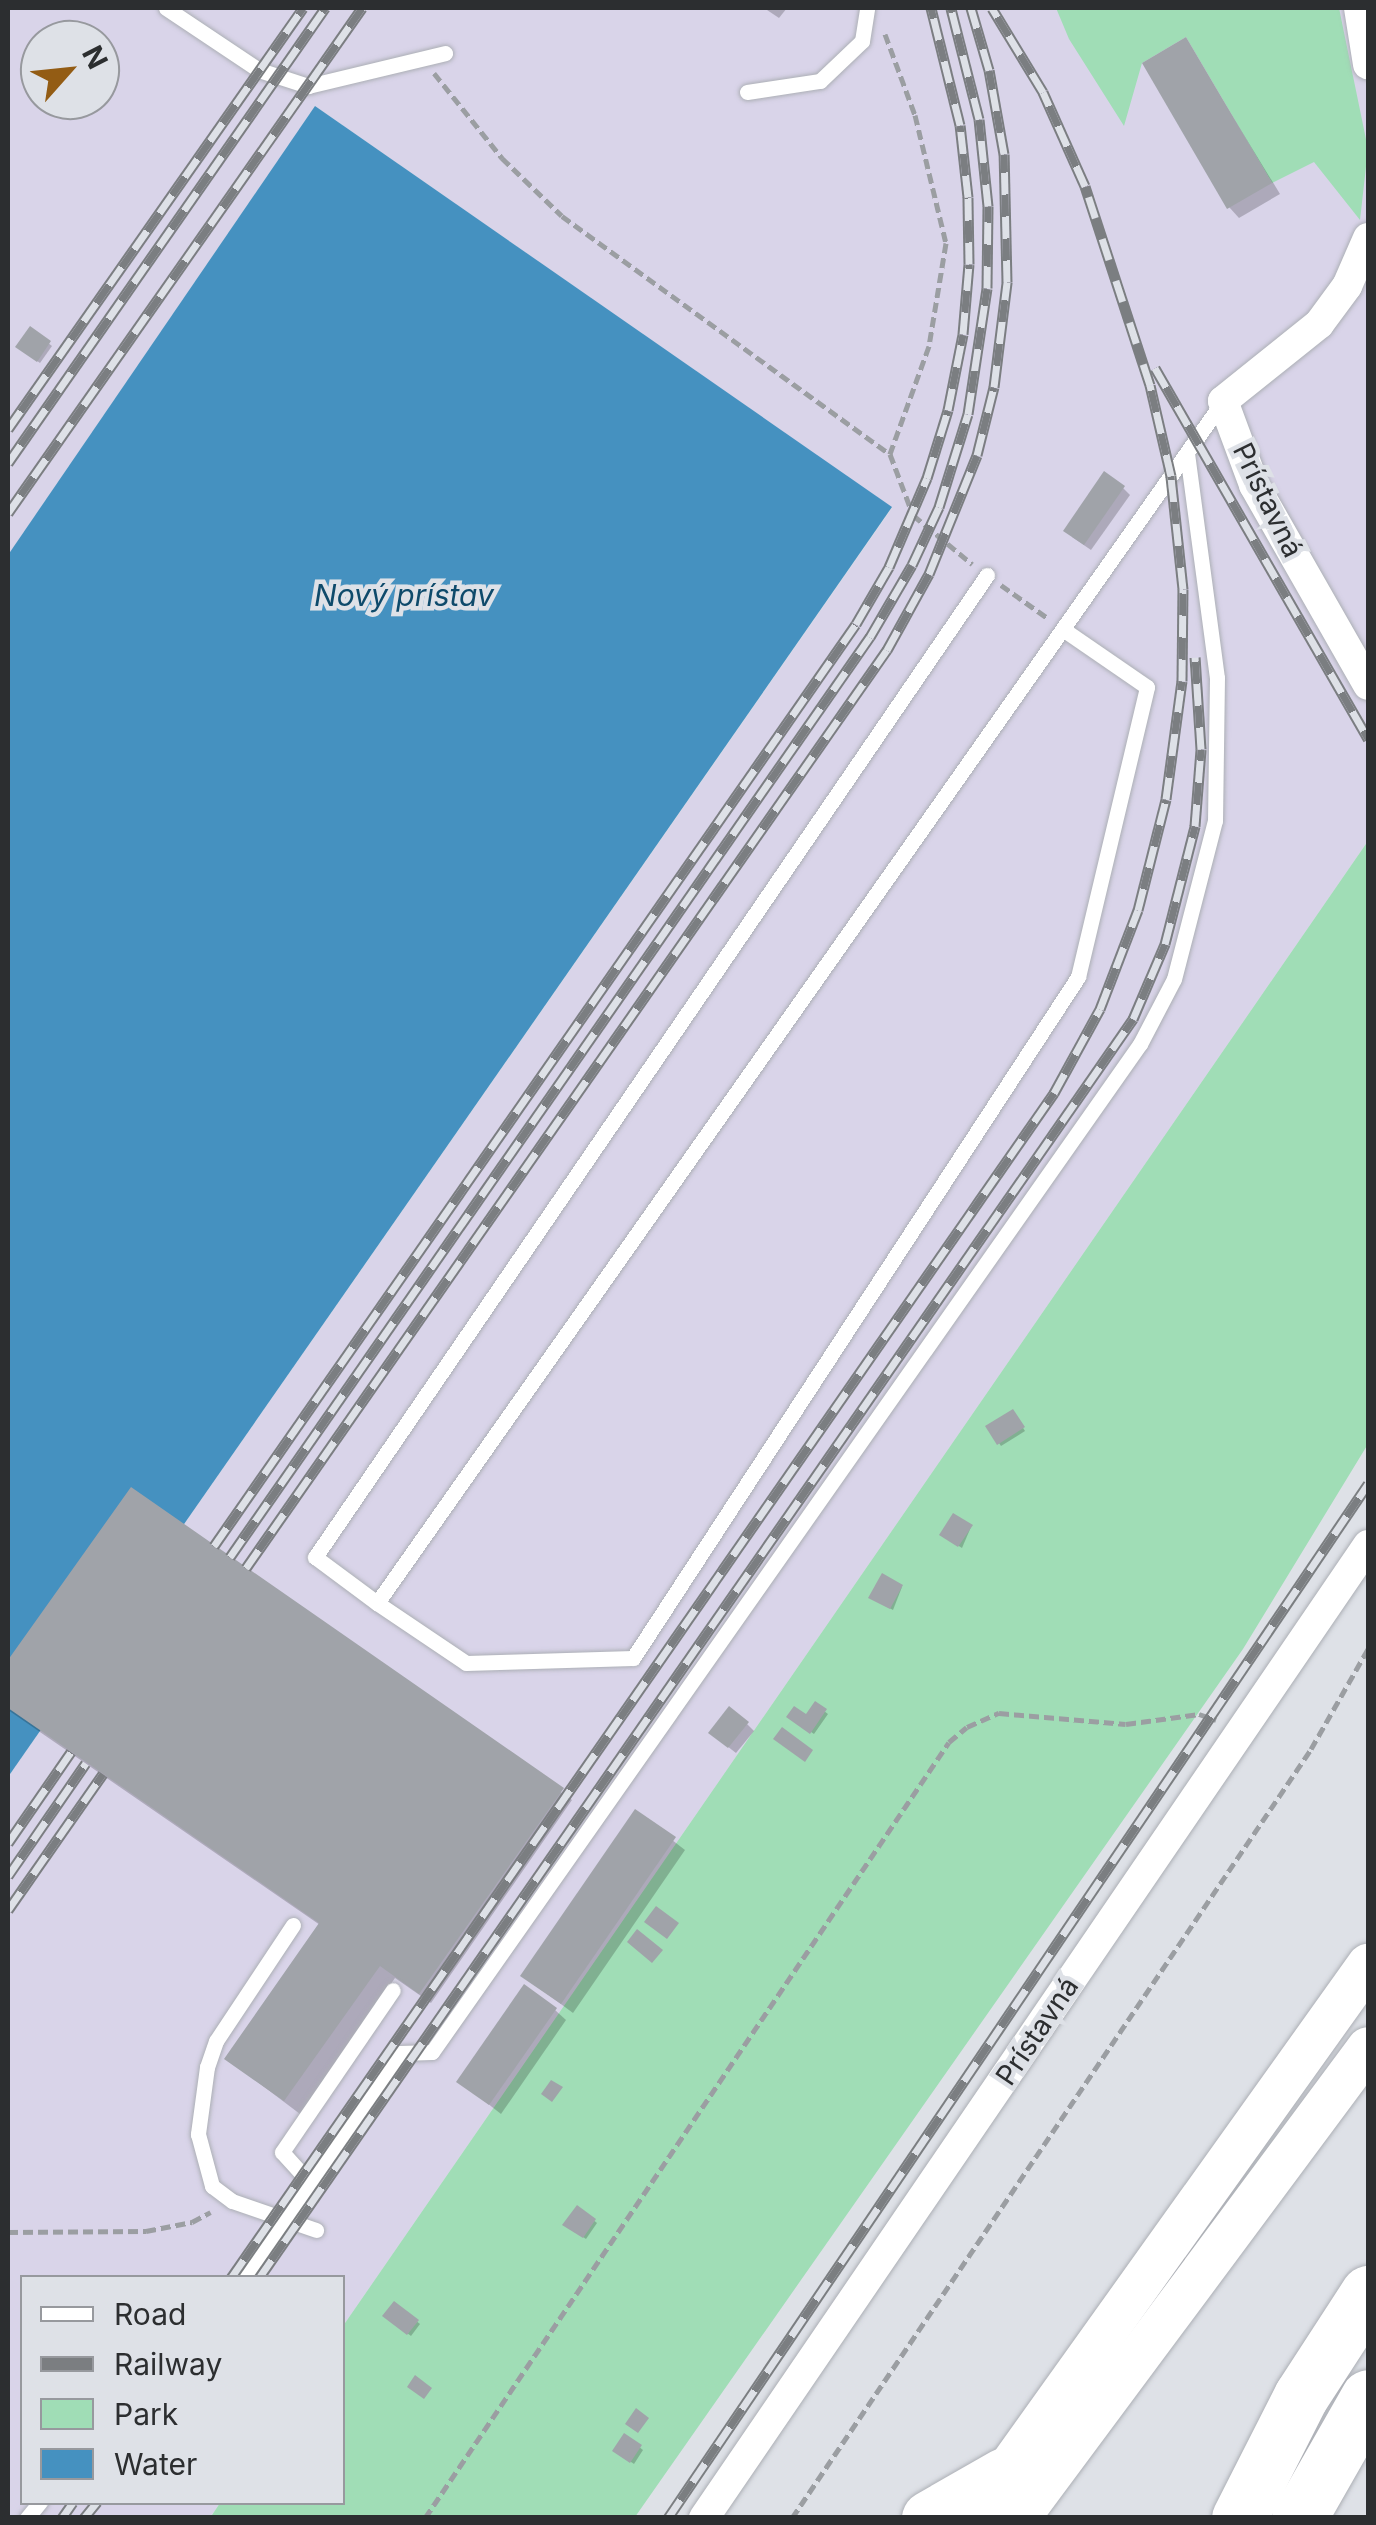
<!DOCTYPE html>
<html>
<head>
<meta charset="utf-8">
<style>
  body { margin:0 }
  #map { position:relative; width:1376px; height:2525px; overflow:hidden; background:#dee1e7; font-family:Inter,sans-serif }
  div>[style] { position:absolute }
  .industrial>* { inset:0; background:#d9d4e9 }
  .green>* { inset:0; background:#a0ddb6 }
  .water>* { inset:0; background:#4591c0 }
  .shadow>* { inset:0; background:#0003 }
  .building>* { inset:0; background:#a0a3a9 }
  .path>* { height:5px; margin-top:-2.5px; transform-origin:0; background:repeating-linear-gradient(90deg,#9b9ea2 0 10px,transparent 0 15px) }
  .roads { filter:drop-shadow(0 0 2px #acafb5) drop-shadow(0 0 2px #acafb5) }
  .service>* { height:15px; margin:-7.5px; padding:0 7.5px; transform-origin:7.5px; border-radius:7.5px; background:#fff }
  .minor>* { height:30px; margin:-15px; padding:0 15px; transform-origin:15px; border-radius:15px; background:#fff }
  .secondary>* { height:42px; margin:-21px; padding:0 21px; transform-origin:21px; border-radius:21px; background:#fff }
  .motorway>* { height:55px; margin:-27.5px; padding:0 27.5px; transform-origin:27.5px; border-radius:27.5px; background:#fff }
  .rail>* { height:11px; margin-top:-5.5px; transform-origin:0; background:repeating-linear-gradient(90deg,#dee1e7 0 22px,#7b7e81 0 44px); box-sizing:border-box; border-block:2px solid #7b7e81 }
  span { translate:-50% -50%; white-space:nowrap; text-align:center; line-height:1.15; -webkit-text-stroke:9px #dee1e7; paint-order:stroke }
  .street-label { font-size:28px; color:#2c2e30 }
  .water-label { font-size:30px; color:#0e4a6b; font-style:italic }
  .frame { position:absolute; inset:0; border:10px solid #2c2e30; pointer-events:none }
  .legend { position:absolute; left:20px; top:2275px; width:325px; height:230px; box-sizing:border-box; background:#dee1e7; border:2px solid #97999e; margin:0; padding:12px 18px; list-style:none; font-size:30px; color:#2c2e30 }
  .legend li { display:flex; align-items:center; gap:20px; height:50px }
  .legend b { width:50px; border:2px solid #97999e }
  .north { position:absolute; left:20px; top:20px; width:100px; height:100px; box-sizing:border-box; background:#dee1e7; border:2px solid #97999e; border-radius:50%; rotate:63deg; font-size:28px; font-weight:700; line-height:40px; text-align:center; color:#2c2e30 }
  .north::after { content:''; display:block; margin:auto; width:35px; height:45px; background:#935c14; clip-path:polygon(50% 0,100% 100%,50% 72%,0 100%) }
</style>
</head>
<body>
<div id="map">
  <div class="industrial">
    <div style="clip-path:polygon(evenodd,8px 8px,1368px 8px,1368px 841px,343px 2326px,342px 2278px,22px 2278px,22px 2502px,220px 2503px,210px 2517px,8px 2517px,8px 1777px,892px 508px,315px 106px,8px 555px,8px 8px,40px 40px,100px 40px,100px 100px,40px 100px,40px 40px)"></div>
  </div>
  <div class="green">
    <div style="clip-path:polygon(1056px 8px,1339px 8px,1368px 149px,1360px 220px,1314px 162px,1272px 183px,1186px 37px,1142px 63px,1124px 126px,1069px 39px)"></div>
    <div style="clip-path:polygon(1368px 841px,1368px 1444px,1243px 1649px,635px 2517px,210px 2518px,220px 2503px,342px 2502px,343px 2326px)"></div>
  </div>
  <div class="water">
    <div style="clip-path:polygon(315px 106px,892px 507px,8px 1777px,8px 555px)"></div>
  </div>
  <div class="shadow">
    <div style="clip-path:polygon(764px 8px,787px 8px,779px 18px)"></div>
    <div style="clip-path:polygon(1186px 40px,1280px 194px,1239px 218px,1229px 207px)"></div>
    <div style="clip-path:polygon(30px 329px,52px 346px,40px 363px,18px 347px)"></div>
    <div style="clip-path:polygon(1123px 488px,1130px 495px,1091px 550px,1072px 537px)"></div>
    <div style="clip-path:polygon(1015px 1415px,1025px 1431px,1001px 1446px,999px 1443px)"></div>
    <div style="clip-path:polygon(131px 1491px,572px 1800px,431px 2003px,395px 1978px,300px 2114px,227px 2059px,320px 1925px,8px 1710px,8px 1665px)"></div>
    <div style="clip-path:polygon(971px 1527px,962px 1548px,945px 1537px)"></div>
    <div style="clip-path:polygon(902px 1587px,893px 1610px,874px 1600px)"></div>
    <div style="clip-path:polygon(816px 1705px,828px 1714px,814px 1734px,792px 1719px,807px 1718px)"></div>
    <div style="clip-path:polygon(747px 1724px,754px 1731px,736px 1753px,718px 1739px)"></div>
    <div style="clip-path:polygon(636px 1812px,685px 1850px,573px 2013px,523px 1976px)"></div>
    <div style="clip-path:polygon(555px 2010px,566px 2020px,501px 2114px,459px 2081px)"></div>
    <div style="clip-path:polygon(578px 2208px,597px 2223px,586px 2239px,568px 2227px)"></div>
    <div style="clip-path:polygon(395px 2304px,420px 2324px,411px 2336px,385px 2316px)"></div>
    <div style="clip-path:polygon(625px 2436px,643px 2450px,634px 2464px,618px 2453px)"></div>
  </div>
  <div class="building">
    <div style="clip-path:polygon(1186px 37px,1272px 183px,1227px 209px,1142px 63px)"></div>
    <div style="clip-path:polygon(30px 326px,51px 341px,37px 362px,15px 347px)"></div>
    <div style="clip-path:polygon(1104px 471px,1125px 486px,1084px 545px,1063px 531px)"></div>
    <div style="clip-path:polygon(1013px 1409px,1025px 1427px,997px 1445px,985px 1426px)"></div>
    <div style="clip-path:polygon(131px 1487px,564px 1788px,419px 1994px,380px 1966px,284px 2101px,224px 2059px,319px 1923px,8px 1708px,8px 1660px)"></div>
    <div style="clip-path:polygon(953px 1513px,973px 1525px,958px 1547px,939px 1535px)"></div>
    <div style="clip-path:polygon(882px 1573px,903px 1585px,890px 1609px,868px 1598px)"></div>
    <div style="clip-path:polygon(815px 1701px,827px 1709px,810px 1734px,786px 1717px,794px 1706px,806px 1714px)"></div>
    <div style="clip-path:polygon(729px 1706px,749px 1722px,728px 1748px,708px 1733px)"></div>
    <div style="clip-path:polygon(782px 1727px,813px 1750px,805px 1762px,773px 1739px)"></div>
    <div style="clip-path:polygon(635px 1809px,676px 1837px,561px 2004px,520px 1976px)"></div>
    <div style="clip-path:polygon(656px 1906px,679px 1923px,667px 1939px,644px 1922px)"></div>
    <div style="clip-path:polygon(637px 1929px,663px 1950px,652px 1963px,627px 1942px)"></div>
    <div style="clip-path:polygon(524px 1984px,557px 2008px,489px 2105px,456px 2082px)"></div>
    <div style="clip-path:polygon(551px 2080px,563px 2087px,552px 2102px,541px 2094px)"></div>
    <div style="clip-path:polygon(577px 2205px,596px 2219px,583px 2238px,562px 2225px)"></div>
    <div style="clip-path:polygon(394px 2301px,419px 2320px,407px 2335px,382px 2316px)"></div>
    <div style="clip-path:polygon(415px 2375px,432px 2388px,424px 2399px,407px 2387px)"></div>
    <div style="clip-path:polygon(636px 2408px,649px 2418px,638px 2433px,625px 2424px)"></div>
    <div style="clip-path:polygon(624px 2433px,642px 2445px,630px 2463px,612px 2451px)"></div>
  </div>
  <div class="path">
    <div style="left:885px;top:34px;width:86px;rotate:69.7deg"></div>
    <div style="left:915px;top:115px;width:132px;rotate:76.4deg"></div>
    <div style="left:946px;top:243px;width:104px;rotate:99.4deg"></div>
    <div style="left:929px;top:346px;width:115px;rotate:109.9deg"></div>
    <div style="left:890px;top:454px;width:65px;rotate:69.3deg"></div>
    <div style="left:913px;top:515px;width:77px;rotate:39.7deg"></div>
    <div style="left:434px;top:73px;width:109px;rotate:51.3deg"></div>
    <div style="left:502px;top:158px;width:83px;rotate:44deg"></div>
    <div style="left:562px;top:216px;width:405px;rotate:36deg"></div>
    <div style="left:1001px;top:585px;width:59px;rotate:35.3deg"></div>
    <div style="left:8px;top:2232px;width:138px;rotate:-0.4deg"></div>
    <div style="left:146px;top:2231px;width:47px;rotate:-11.1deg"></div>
    <div style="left:192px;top:2222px;width:21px;rotate:-28deg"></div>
    <div style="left:425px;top:2518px;width:936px;rotate:-55.97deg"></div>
    <div style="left:949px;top:1742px;width:23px;rotate:-40deg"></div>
    <div style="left:967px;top:1727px;width:35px;rotate:-24deg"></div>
    <div style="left:999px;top:1713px;width:127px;rotate:5deg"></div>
    <div style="left:1126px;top:1724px;width:74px;rotate:-7.8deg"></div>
    <div style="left:1199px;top:1714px;width:18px;rotate:19deg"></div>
    <div style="left:792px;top:2518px;width:928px;rotate:-55.98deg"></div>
    <div style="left:1311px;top:1749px;width:115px;rotate:-60.3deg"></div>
  </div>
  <div class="roads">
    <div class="service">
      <div style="left:166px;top:8px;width:112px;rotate:33.7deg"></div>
      <div style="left:259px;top:70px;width:52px;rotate:18.1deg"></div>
      <div style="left:308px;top:86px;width:141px;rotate:-13.5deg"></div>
      <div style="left:747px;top:92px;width:74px;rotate:-8.6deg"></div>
      <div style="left:820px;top:81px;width:58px;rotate:-43.6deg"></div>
      <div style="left:862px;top:41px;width:33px;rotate:-81deg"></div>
      <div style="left:987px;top:575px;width:1190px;rotate:124.38deg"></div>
      <div style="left:315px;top:1557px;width:77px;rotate:36.6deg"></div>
      <div style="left:377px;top:1603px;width:1470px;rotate:-54.86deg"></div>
      <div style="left:377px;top:1603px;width:107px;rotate:34deg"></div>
      <div style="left:466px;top:1663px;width:167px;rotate:-1.7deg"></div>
      <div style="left:633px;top:1658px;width:814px;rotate:-56.84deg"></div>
      <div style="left:1078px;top:977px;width:298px;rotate:-76.6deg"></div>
      <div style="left:1147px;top:687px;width:101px;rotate:-145.5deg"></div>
      <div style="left:293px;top:1925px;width:139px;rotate:123.6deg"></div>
      <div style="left:216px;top:2041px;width:28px;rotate:109deg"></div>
      <div style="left:207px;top:2067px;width:68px;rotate:97.7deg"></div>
      <div style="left:198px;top:2134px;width:54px;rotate:74.9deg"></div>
      <div style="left:212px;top:2186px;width:25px;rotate:37deg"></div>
      <div style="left:232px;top:2201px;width:89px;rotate:19deg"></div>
      <div style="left:311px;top:2184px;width:158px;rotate:-55.8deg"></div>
      <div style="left:400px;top:2053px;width:32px;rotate:-2deg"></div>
      <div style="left:432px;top:2052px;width:1232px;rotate:-54.92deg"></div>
      <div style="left:1140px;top:1044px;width:73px;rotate:-62.4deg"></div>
      <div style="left:1174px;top:979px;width:163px;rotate:-75.5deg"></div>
      <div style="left:1215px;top:821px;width:143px;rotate:-89.2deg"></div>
      <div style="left:1217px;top:678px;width:226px;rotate:-97.6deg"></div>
      <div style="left:244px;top:2278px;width:115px;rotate:-54.5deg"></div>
      <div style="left:311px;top:2184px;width:43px;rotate:-132.2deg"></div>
      <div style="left:282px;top:2152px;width:196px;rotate:-55.6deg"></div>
      <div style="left:27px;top:2518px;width:21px;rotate:-51deg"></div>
    </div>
    <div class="minor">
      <div style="left:1359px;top:8px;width:57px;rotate:80.9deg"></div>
      <div style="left:1368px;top:238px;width:52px;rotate:113.6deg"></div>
      <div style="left:1347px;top:286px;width:47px;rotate:126.4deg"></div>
      <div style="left:1319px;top:324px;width:123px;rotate:141.3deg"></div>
      <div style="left:1223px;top:401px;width:90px;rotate:69.7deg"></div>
      <div style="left:1254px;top:485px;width:230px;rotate:60.3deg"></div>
      <div style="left:704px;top:2518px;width:1178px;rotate:-55.69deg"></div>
    </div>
    <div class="secondary">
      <div style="left:985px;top:2501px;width:659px;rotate:-54.45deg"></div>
      <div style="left:1019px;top:2518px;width:585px;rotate:-53.4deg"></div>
    </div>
    <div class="motorway">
      <div style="left:929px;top:2518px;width:86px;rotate:-29.8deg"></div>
      <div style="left:1239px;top:2518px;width:137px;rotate:-63.1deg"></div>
      <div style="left:1301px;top:2396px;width:123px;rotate:-57deg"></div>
      <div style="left:1299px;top:2518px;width:139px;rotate:-60.3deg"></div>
    </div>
  </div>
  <div class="rail">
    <div style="left:1155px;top:368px;width:428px;rotate:60.1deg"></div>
    <div style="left:8px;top:429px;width:514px;rotate:-54.98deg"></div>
    <div style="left:8px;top:463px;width:555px;rotate:-55.13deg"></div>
    <div style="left:8px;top:513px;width:617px;rotate:-54.97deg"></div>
    <div style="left:214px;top:1546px;width:1123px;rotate:-55.15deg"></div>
    <div style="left:856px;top:624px;width:66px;rotate:-59.9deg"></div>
    <div style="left:889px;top:567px;width:97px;rotate:-66.9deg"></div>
    <div style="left:927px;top:478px;width:71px;rotate:-72.8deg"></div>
    <div style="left:948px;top:410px;width:77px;rotate:-78.8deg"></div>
    <div style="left:963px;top:334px;width:70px;rotate:-85.1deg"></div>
    <div style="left:969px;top:264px;width:67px;rotate:-90.9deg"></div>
    <div style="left:968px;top:197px;width:72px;rotate:-96.3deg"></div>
    <div style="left:960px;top:125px;width:121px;rotate:-103.9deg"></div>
    <div style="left:230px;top:1557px;width:1121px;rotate:-55.18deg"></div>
    <div style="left:870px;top:637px;width:83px;rotate:-59.7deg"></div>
    <div style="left:912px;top:565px;width:64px;rotate:-65deg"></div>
    <div style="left:939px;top:507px;width:97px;rotate:-72.7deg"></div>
    <div style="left:968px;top:414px;width:127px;rotate:-81.4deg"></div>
    <div style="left:987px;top:288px;width:82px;rotate:-89.3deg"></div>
    <div style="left:988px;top:206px;width:87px;rotate:-95.9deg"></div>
    <div style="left:979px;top:119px;width:114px;rotate:-104.2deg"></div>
    <div style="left:246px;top:1568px;width:1120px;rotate:-55.08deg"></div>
    <div style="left:887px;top:650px;width:87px;rotate:-61.1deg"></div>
    <div style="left:929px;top:574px;width:128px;rotate:-68deg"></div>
    <div style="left:977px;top:455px;width:70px;rotate:-76deg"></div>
    <div style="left:994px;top:387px;width:106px;rotate:-82.9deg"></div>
    <div style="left:1007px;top:282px;width:128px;rotate:-91.3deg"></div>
    <div style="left:1004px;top:154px;width:85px;rotate:-100.1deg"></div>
    <div style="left:989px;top:70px;width:65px;rotate:-106.2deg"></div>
    <div style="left:8px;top:1843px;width:111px;rotate:-55.3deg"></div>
    <div style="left:8px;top:1876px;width:137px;rotate:-55.4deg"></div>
    <div style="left:8px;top:1910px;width:166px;rotate:-55.1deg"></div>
    <div style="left:231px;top:2278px;width:1443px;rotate:-55.22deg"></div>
    <div style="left:1054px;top:1093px;width:96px;rotate:-61.3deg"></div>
    <div style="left:1100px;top:1009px;width:106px;rotate:-69deg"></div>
    <div style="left:1138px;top:910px;width:114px;rotate:-75.8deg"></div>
    <div style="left:1166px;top:799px;width:119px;rotate:-82.3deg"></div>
    <div style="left:1182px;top:681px;width:92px;rotate:-89.4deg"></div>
    <div style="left:1183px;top:589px;width:114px;rotate:-96.1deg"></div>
    <div style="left:1171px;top:476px;width:93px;rotate:-103deg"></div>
    <div style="left:1150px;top:385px;width:209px;rotate:-108.1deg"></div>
    <div style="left:1085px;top:186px;width:103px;rotate:-114.1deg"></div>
    <div style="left:1043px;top:92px;width:98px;rotate:-121.3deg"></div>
    <div style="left:259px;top:2278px;width:1533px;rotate:-55.23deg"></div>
    <div style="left:1133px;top:1019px;width:82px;rotate:-66.9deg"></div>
    <div style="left:1165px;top:944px;width:122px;rotate:-75.7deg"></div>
    <div style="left:1195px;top:826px;width:77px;rotate:-85.5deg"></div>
    <div style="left:1201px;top:749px;width:92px;rotate:-93.7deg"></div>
    <div style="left:62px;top:2518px;width:19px;rotate:-55deg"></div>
    <div style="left:84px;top:2518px;width:21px;rotate:-51deg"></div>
    <div style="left:668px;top:2518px;width:1249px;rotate:-55.9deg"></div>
  </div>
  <div class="street-label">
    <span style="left:1268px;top:500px;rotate:64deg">Prístavná</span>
    <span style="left:1037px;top:2031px;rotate:-56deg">Prístavná</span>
  </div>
  <div class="water-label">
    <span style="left:404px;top:595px">Nový prístav</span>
  </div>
  <div class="frame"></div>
  <ul class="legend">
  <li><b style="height:12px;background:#fff"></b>Road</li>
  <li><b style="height:12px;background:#7b7e81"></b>Railway</li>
  <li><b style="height:28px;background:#a0ddb6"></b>Park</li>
  <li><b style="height:28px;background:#4591c0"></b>Water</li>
  </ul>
  <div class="north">N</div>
</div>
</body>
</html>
